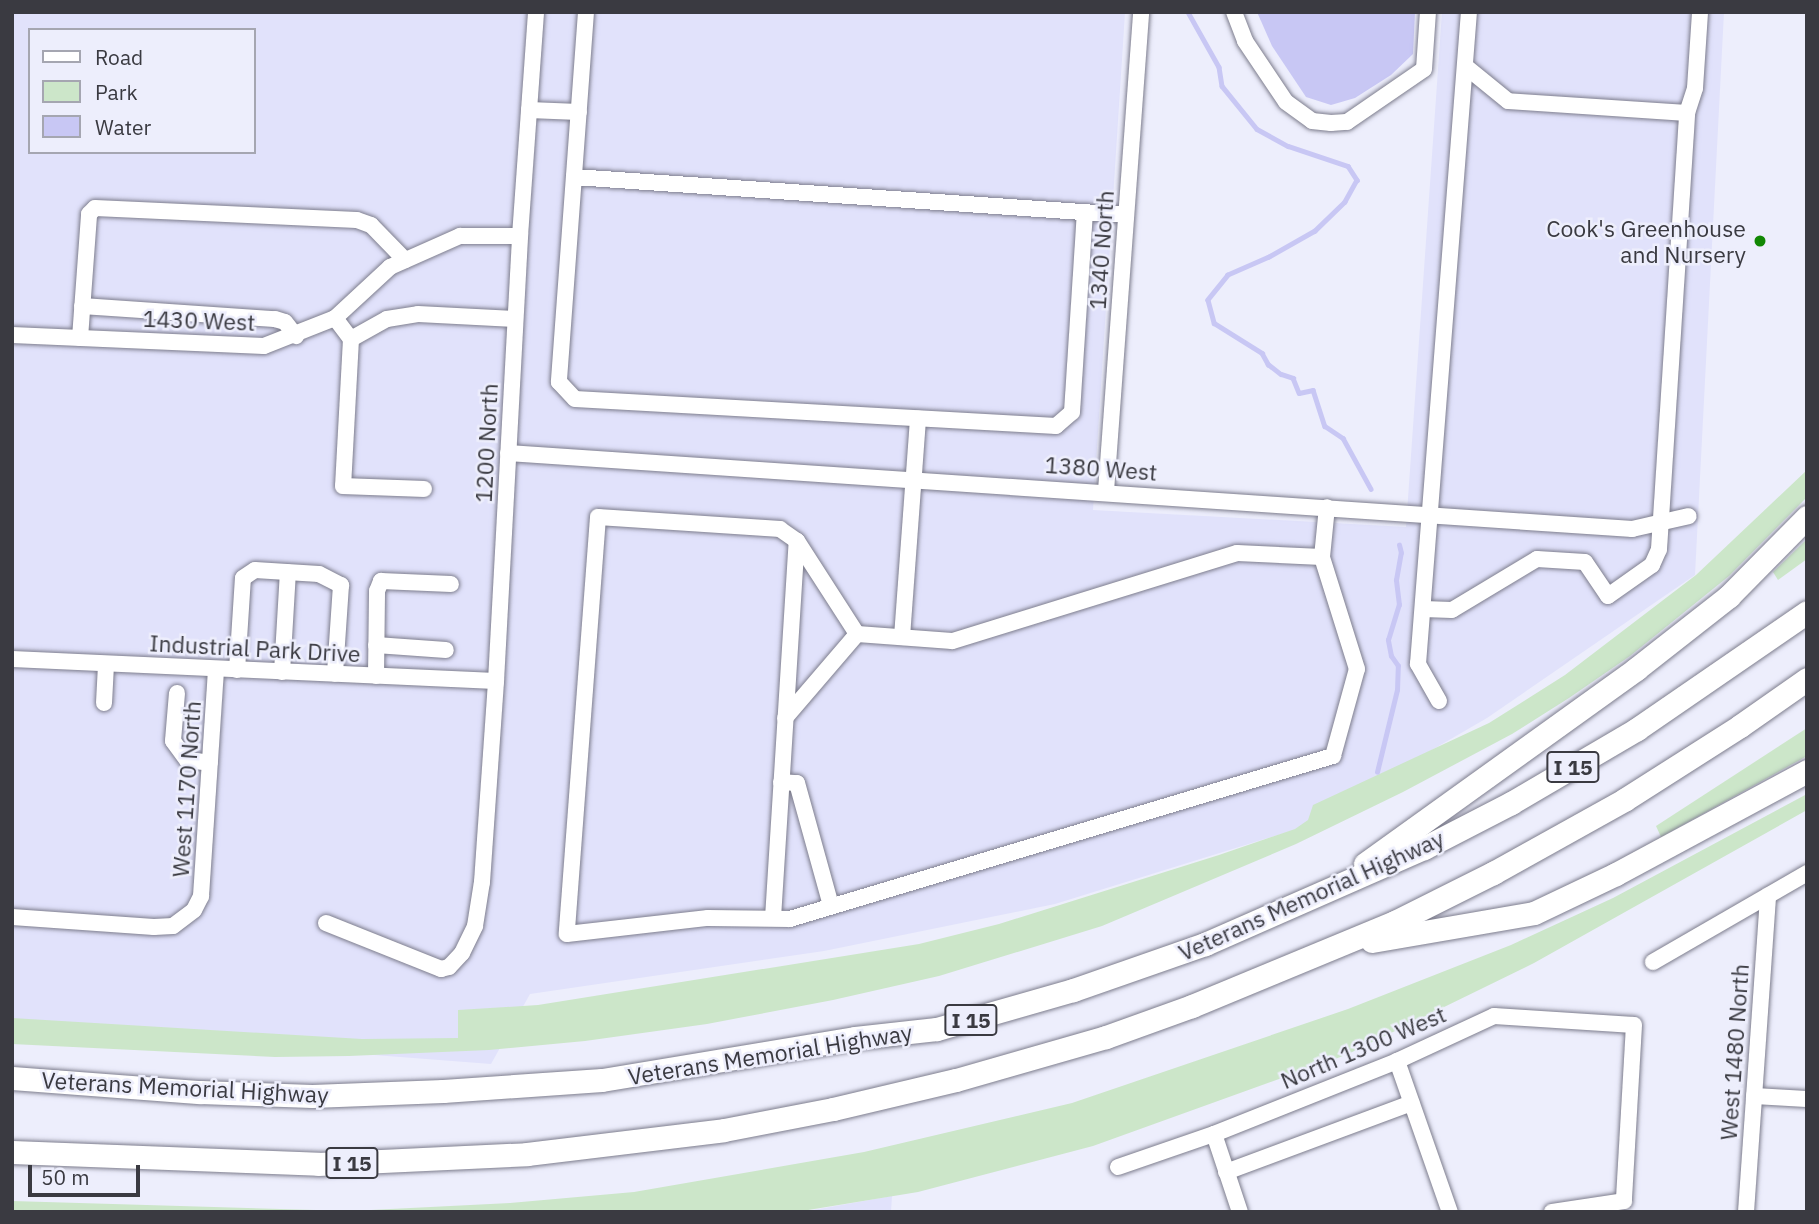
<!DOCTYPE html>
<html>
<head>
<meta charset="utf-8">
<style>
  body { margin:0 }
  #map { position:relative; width:1819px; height:1224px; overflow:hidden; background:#edeefc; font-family:"IBM Plex Sans",sans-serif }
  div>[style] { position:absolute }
  .built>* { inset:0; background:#e1e2fb }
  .green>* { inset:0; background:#cce6c9 }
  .water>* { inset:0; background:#c8c7f4 }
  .stream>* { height:4.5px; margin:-2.25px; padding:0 2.25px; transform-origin:2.25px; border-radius:2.25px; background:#c8c7f4 }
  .roads { filter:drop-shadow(0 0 2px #7d7d8d) drop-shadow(0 0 2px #7d7d8d) }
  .minor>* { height:16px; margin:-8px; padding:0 8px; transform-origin:8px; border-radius:8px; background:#fff }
  .highway>* { height:23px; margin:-11.5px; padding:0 11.5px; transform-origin:11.5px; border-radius:11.5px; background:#fff }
  .dots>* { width:19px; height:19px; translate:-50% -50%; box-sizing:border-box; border:4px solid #edeefc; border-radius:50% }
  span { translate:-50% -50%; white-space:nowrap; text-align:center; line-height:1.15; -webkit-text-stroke:5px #edeefc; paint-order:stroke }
  .shield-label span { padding:2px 5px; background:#edeefc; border:2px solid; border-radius:5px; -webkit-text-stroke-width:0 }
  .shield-label { font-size:21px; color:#3a3a41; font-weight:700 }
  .poi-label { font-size:23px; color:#3a3a41 }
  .right { translate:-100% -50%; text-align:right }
  .street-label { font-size:23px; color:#3a3a41 }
  .frame { position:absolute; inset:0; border:14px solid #3a3a41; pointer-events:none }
  .legend { position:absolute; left:28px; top:28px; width:228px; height:126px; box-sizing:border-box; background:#edeefc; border:2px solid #a5a6b1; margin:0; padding:9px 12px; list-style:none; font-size:21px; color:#3a3a41 }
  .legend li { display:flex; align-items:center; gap:14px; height:35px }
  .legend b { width:35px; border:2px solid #a5a6b1 }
  .scale { position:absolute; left:28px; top:1165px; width:112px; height:32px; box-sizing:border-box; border:4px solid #3a3a41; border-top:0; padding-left:9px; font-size:21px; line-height:24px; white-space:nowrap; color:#3a3a41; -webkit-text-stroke:5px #edeefc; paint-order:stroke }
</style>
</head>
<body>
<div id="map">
  <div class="built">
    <div style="clip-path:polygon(evenodd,12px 12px,1125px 12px,1093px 510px,1406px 527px,1442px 12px,1724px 12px,1695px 575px,1487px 718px,1294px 830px,1055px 904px,824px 951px,530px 994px,491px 1064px,12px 1027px,12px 12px,30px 30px,254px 30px,254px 152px,30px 152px,30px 30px)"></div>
    <div style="clip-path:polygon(892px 1196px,891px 1212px,802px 1212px)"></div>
  </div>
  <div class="green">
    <div style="clip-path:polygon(1807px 470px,1807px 497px,1729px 576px,1630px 656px,1569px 698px,1512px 734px,1403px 792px,1296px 844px,1102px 926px,939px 976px,833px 1000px,707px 1024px,585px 1041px,489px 1050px,349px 1056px,275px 1057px,12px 1044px,12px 1018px,362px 1039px,458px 1038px,458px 1010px,538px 1005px,919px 944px,999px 924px,1219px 855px,1295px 829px,1308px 820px,1313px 805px,1489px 723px,1565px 675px,1696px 575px)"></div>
    <div style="clip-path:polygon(1807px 539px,1807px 559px,1778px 580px,1773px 572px)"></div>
    <div style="clip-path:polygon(1807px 728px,1807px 756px,1661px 837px,1656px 826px)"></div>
    <div style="clip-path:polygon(1807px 794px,1807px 810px,1534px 963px,1346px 1055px,1093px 1146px,918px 1192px,796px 1212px,12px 1212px,12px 1201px,351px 1211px,510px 1203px,634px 1192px,864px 1152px,1072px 1103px,1348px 1009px,1511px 945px,1613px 898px)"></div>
  </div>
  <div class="water">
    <div style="clip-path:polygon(1257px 12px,1415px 12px,1413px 54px,1391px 75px,1355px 98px,1331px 105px,1306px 97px,1272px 46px)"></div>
  </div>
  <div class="stream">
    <div style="left:1188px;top:12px;width:63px;rotate:60.6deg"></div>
    <div style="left:1219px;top:67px;width:19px;rotate:81deg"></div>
    <div style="left:1222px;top:86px;width:55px;rotate:50.9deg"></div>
    <div style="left:1257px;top:129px;width:35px;rotate:29deg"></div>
    <div style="left:1288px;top:146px;width:63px;rotate:18.4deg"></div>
    <div style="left:1348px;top:166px;width:17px;rotate:57deg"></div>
    <div style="left:1357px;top:180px;width:25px;rotate:119deg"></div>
    <div style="left:1345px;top:202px;width:42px;rotate:136deg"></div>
    <div style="left:1315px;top:231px;width:53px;rotate:150.5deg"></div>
    <div style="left:1269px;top:257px;width:45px;rotate:156.3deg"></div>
    <div style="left:1228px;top:275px;width:32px;rotate:129deg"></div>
    <div style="left:1208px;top:300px;width:24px;rotate:75deg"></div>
    <div style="left:1214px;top:323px;width:57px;rotate:32deg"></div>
    <div style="left:1262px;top:353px;width:13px;rotate:61deg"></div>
    <div style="left:1268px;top:364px;width:16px;rotate:38deg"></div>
    <div style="left:1281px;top:374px;width:13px;rotate:18deg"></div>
    <div style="left:1293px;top:378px;width:16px;rotate:68deg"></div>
    <div style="left:1299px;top:393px;width:14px;rotate:-12deg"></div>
    <div style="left:1313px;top:390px;width:38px;rotate:72deg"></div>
    <div style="left:1325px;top:426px;width:22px;rotate:34deg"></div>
    <div style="left:1343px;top:438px;width:58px;rotate:61.2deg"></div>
    <div style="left:1377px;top:772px;width:84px;rotate:-76.3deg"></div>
    <div style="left:1397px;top:690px;width:24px;rotate:-88deg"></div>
    <div style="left:1398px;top:666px;width:12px;rotate:-125deg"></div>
    <div style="left:1391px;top:656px;width:16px;rotate:-101deg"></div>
    <div style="left:1388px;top:640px;width:37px;rotate:-73deg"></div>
    <div style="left:1399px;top:605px;width:25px;rotate:-97deg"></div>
    <div style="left:1396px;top:580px;width:27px;rotate:-80deg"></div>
    <div style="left:1401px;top:553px;width:8px;rotate:-104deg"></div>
  </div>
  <div class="roads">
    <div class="minor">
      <div style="left:586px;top:12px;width:371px;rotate:94.2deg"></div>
      <div style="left:559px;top:382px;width:23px;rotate:47deg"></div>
      <div style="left:575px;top:399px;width:482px;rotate:3.2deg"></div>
      <div style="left:1056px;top:426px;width:21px;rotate:-41deg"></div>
      <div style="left:1072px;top:412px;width:200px;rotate:-86.3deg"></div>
      <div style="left:1234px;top:12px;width:31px;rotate:69deg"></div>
      <div style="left:1245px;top:41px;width:73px;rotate:56.1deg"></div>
      <div style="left:1286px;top:102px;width:32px;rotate:36deg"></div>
      <div style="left:1312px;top:121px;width:19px;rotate:6deg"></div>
      <div style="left:1331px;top:123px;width:16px;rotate:-4deg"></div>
      <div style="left:1347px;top:122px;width:93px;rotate:-34.5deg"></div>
      <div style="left:1424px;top:69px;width:57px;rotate:-86deg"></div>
      <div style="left:529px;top:110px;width:50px;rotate:2.3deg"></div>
      <div style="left:1687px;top:113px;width:26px;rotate:-72deg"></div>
      <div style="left:1695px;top:88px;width:76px;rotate:-86.2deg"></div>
      <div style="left:574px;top:177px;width:553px;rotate:3.94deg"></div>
      <div style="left:82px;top:306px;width:193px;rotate:3.9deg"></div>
      <div style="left:275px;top:319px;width:10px;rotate:17deg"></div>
      <div style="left:285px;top:322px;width:18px;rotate:52deg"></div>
      <div style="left:335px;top:318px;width:26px;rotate:53deg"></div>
      <div style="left:351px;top:339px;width:41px;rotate:-29.1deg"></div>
      <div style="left:387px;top:319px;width:31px;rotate:-9deg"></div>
      <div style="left:418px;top:314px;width:97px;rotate:3deg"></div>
      <div style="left:12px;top:335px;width:252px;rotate:2.5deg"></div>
      <div style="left:264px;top:346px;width:76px;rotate:-21.5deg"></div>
      <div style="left:335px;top:318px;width:75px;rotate:-42.8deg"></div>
      <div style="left:390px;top:267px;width:77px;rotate:-23.9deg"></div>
      <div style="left:460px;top:236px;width:60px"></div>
      <div style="left:80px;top:338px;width:124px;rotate:-85.8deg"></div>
      <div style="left:89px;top:214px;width:8px;rotate:-45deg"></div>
      <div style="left:95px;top:208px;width:262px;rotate:2.6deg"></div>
      <div style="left:357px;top:220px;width:15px;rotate:20deg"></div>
      <div style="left:371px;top:225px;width:49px;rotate:45.8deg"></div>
      <div style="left:351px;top:339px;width:147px;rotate:93.1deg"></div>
      <div style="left:343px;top:486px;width:81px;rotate:2.1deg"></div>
      <div style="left:508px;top:453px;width:1127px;rotate:3.87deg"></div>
      <div style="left:1632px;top:529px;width:58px;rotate:-12.8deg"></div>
      <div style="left:1106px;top:491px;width:480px;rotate:-85.8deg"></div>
      <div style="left:1322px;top:557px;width:85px;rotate:-177.3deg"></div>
      <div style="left:1237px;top:553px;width:298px;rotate:162.8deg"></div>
      <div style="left:952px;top:641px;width:95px;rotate:-175.8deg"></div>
      <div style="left:857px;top:634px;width:111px;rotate:-122.8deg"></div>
      <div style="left:797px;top:541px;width:21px;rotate:-145deg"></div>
      <div style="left:780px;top:529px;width:182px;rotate:-176.2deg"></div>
      <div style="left:598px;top:517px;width:418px;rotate:94.3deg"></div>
      <div style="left:567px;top:934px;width:142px;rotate:-6.5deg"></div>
      <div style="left:708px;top:918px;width:82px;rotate:0.7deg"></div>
      <div style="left:790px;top:919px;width:567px;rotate:-16.71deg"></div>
      <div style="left:1333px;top:756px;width:90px;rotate:-74.6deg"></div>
      <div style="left:1357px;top:669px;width:117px;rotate:-107.4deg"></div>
      <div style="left:1322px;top:557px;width:50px;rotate:-84.3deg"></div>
      <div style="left:1423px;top:609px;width:29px;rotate:2deg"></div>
      <div style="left:1452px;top:610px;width:99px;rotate:-31deg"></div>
      <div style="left:1537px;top:559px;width:48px;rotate:3.6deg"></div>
      <div style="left:1585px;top:562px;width:41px;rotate:55.9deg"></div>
      <div style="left:1608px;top:596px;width:54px;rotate:-35.2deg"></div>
      <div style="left:1652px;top:565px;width:17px;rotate:-66deg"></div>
      <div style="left:1659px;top:549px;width:437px;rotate:-86.3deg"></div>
      <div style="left:1687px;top:113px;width:179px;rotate:-176.2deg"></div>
      <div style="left:1508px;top:101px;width:55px;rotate:-140.9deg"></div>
      <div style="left:902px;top:637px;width:219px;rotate:-85.8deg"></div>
      <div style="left:376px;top:645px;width:70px;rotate:4.1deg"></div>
      <div style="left:12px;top:659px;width:484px;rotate:2.6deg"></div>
      <div style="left:237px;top:670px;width:92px;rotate:-86.3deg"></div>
      <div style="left:243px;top:578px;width:14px;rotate:-34deg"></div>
      <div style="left:255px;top:570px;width:64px;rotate:3.6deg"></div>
      <div style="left:319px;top:574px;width:25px;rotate:27deg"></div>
      <div style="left:341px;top:585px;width:89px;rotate:93.9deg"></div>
      <div style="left:282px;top:672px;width:100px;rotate:-86.6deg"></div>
      <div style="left:376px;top:676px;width:85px;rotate:-89.3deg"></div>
      <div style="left:377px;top:591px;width:11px;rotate:-68deg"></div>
      <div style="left:381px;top:581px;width:70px;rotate:2.5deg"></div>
      <div style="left:177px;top:693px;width:48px;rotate:94.8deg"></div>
      <div style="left:173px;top:741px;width:24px;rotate:54deg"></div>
      <div style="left:187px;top:760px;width:23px;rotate:7deg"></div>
      <div style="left:1439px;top:701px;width:43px;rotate:-119.6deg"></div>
      <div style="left:1418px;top:664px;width:654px;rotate:-85.53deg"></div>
      <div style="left:104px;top:703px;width:39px;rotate:-87deg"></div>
      <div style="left:785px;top:718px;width:111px;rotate:-49.4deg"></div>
      <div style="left:781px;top:782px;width:16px;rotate:4deg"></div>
      <div style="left:797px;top:783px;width:128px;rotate:74.5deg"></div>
      <div style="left:12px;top:917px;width:142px;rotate:4deg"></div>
      <div style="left:154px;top:927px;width:19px;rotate:-3deg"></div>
      <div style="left:173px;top:926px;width:26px;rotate:-37deg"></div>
      <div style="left:194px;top:910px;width:16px;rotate:-63deg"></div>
      <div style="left:201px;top:896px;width:227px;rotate:-86.2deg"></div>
      <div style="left:773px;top:918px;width:378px;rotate:-86.4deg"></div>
      <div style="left:326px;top:923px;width:124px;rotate:21.8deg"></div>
      <div style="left:441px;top:969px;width:8px;rotate:-14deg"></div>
      <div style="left:449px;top:967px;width:19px;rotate:-47deg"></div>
      <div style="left:462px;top:953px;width:30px;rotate:-64deg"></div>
      <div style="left:475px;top:926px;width:45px;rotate:-81deg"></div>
      <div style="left:482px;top:882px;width:201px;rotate:-86deg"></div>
      <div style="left:496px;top:681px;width:446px;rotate:-86.9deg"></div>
      <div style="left:520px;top:236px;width:225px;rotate:-85.9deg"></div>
      <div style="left:1653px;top:962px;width:178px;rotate:-30deg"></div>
      <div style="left:1397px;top:1061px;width:160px;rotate:70.7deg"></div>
      <div style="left:1754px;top:1096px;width:53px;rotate:3.2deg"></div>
      <div style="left:1214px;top:1134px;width:82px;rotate:71.6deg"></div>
      <div style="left:1118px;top:1167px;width:102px;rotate:-19deg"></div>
      <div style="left:1214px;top:1134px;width:197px;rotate:-21.7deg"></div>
      <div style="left:1397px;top:1061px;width:107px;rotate:-24.9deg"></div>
      <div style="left:1494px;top:1016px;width:140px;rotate:3.7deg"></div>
      <div style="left:1634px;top:1025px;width:176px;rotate:93.3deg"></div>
      <div style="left:1624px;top:1201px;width:73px;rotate:171.3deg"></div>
      <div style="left:1226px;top:1172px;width:198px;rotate:-20.4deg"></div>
      <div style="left:1746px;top:1212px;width:317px;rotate:-86deg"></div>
    </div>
    <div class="highway">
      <div style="left:1365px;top:864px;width:334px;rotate:-35.7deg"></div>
      <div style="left:1636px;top:669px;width:118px;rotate:-38.1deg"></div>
      <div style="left:1729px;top:596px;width:111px;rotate:-45.4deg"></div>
      <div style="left:1372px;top:941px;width:164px;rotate:-9.8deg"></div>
      <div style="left:1534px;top:913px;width:91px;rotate:-25.4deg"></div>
      <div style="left:1616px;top:874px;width:217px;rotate:-28.3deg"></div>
      <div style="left:12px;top:1078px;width:189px;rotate:4.3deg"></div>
      <div style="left:200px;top:1092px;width:112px;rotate:2deg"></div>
      <div style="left:312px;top:1096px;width:131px;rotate:-2.2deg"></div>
      <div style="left:443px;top:1091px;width:159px;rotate:-4deg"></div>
      <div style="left:602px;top:1080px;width:256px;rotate:-9.4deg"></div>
      <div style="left:855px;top:1038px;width:82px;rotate:-6.3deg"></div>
      <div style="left:937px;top:1029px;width:141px;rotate:-16deg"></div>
      <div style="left:1073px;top:990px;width:140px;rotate:-19.2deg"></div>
      <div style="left:1205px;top:944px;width:239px;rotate:-23.7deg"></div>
      <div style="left:1424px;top:848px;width:98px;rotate:-27.3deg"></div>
      <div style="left:1511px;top:803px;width:146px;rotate:-30.4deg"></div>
      <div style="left:1637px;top:729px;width:206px;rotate:-34.5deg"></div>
      <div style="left:12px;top:1152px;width:306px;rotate:2.2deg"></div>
      <div style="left:318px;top:1164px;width:209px;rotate:-2.7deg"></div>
      <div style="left:527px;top:1154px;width:198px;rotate:-6.9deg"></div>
      <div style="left:724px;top:1130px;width:111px;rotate:-10.9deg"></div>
      <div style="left:833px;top:1109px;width:126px;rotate:-13.3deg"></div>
      <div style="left:956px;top:1080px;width:156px;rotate:-16deg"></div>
      <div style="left:1106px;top:1037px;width:91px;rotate:-19.8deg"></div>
      <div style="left:1192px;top:1006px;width:220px;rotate:-22.5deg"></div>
      <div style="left:1395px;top:922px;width:110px;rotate:-26.6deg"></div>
      <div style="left:1493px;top:873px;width:150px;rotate:-29.1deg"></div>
      <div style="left:1624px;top:800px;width:138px;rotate:-32.5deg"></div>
      <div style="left:1740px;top:726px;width:82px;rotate:-35deg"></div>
    </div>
  </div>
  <div class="dots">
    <div style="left:1760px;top:241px;background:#118704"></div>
  </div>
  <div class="shield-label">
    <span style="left:1573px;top:767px">I 15</span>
    <span style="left:971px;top:1020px">I 15</span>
    <span style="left:352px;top:1163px">I 15</span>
  </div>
  <div class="poi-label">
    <span class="right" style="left:1746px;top:241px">Cook's Greenhouse<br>and Nursery</span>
  </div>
  <div class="street-label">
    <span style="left:1101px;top:250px;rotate:-86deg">1340 North</span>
    <span style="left:199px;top:320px;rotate:2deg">1430 West</span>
    <span style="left:486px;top:443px;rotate:-87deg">1200 North</span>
    <span style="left:1101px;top:468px;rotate:4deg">1380 West</span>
    <span style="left:255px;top:648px;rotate:3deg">Industrial Park Drive</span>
    <span style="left:186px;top:789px;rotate:-86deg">West 1170 North</span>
    <span style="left:1311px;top:895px;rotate:-24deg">Veterans Memorial Highway</span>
    <span style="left:1363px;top:1047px;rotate:-23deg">North 1300 West</span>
    <span style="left:1734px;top:1052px;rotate:-86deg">West 1480 North</span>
    <span style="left:770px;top:1054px;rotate:-9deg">Veterans Memorial Highway</span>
    <span style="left:185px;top:1087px;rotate:3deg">Veterans Memorial Highway</span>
  </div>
  <div class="frame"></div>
  <ul class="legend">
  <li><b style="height:9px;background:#fff"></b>Road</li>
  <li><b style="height:19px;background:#cce6c9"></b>Park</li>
  <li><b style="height:19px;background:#c8c7f4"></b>Water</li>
  </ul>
  <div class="scale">50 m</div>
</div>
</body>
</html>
